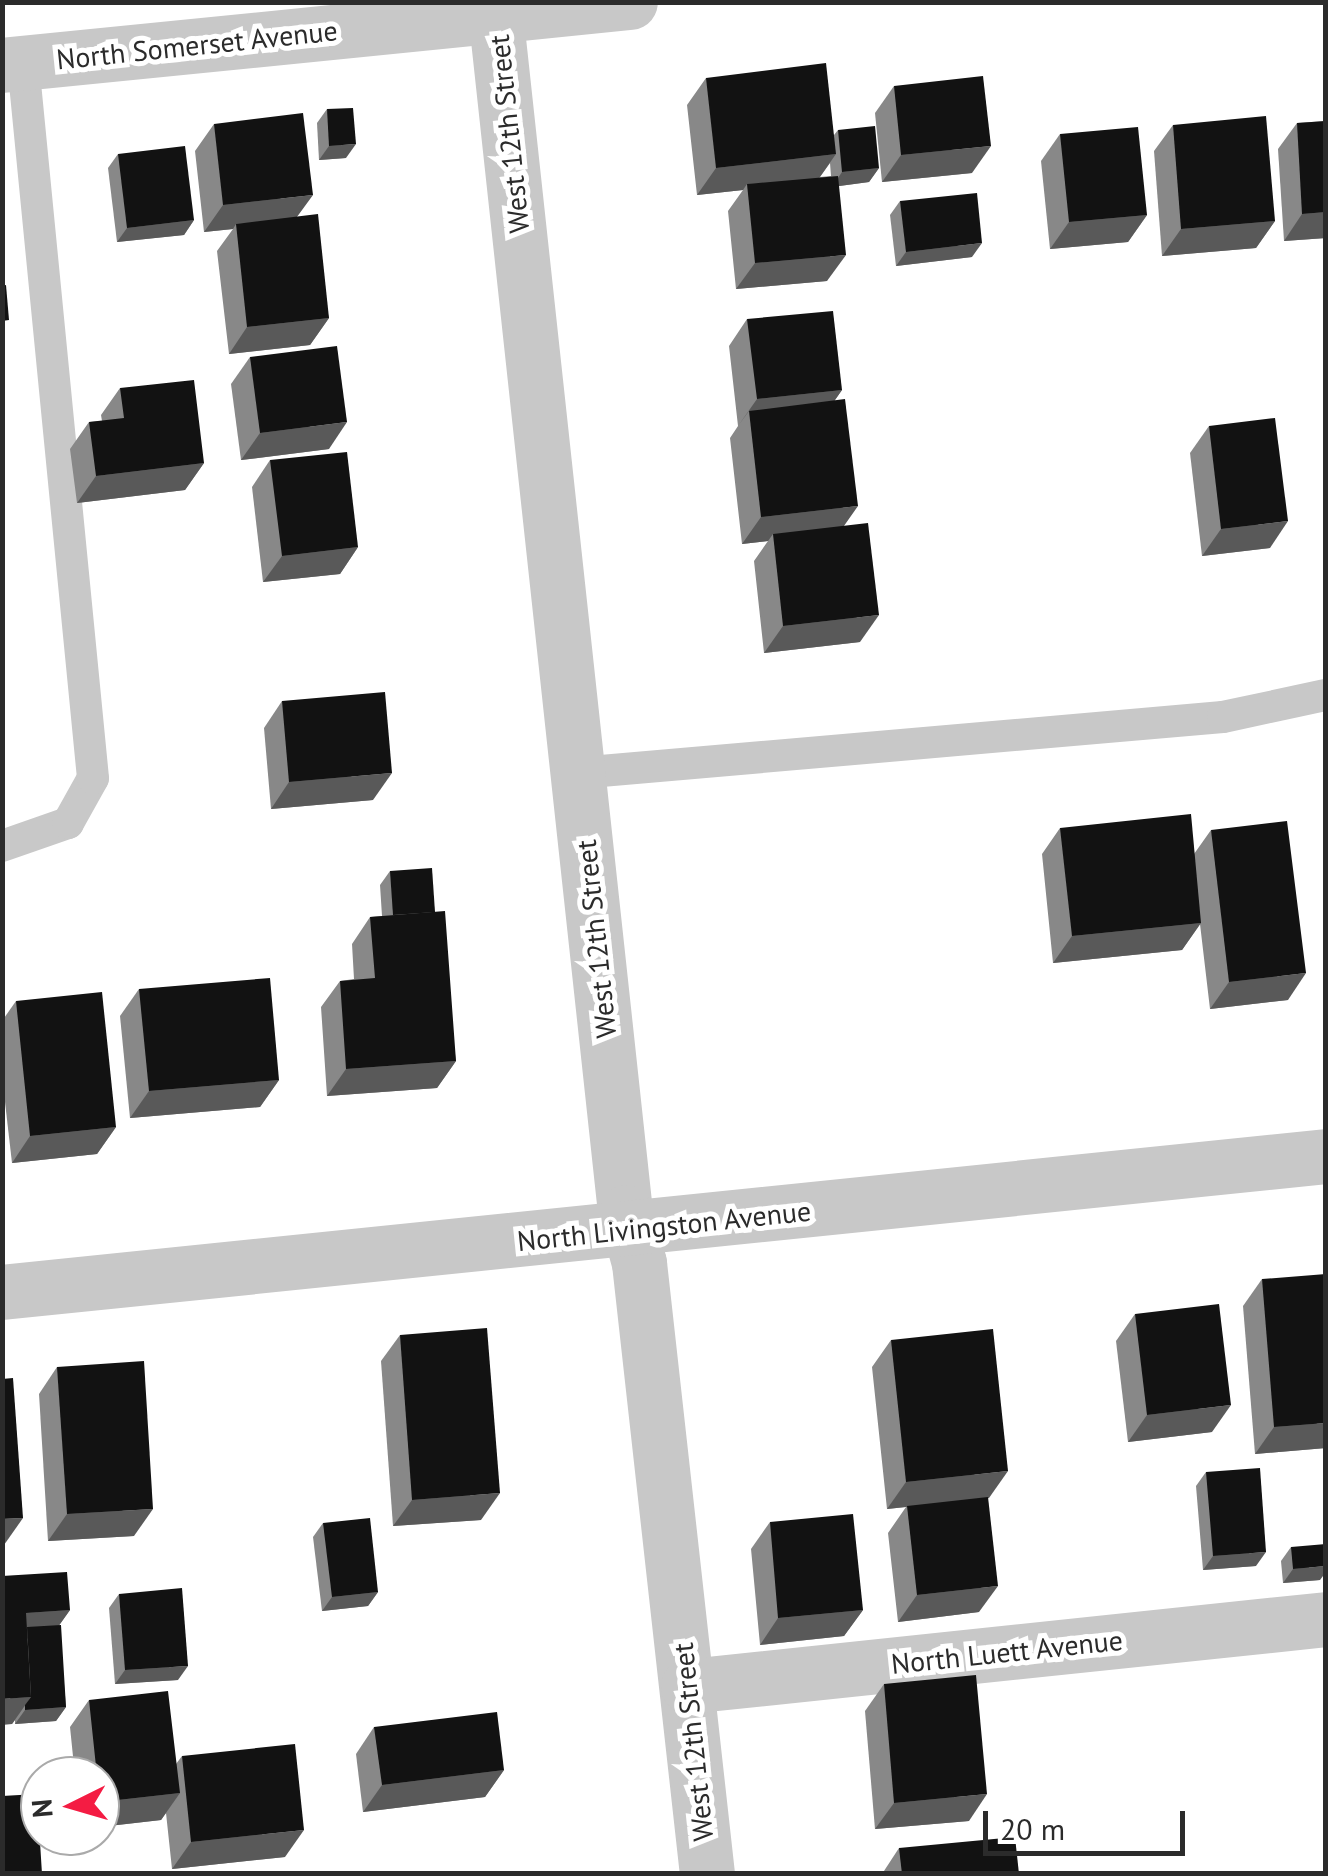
<!DOCTYPE html>
<html>
<head>
<meta charset="utf-8">
<style>
  body { margin:0 }
  #map { position:relative; width:1328px; height:1876px; overflow:hidden; background:#fff; font-family:"PT Sans",sans-serif }
  div>[style] { position:absolute }
  .lane>* { height:32px; margin:-16px; padding:0 16px; transform-origin:16px; border-radius:16px; background:#c8c8c8 }
  .street>* { height:55px; margin:-27.5px; padding:0 27.5px; transform-origin:27.5px; border-radius:27.5px; background:#c8c8c8 }
  .wall>* { inset:0; background:#888 }
  .shaded-wall>* { inset:0; background:#595959 }
  .building>* { inset:0; background:#121212 }
  span { translate:-50% -50%; white-space:nowrap; text-align:center; line-height:1.15; -webkit-text-stroke:10px #fff; paint-order:stroke }
  .street-label { font-size:28px; color:#2b2b2b }
  .frame { position:absolute; inset:0; border:5px solid #2b2b2b; pointer-events:none }
  .north { position:absolute; left:20px; top:1756px; width:100px; height:100px; box-sizing:border-box; background:#fff; border:2px solid #aaa; border-radius:50%; rotate:265deg; font-size:28px; font-weight:700; line-height:40px; text-align:center; color:#2b2b2b }
  .north::after { content:''; display:block; margin:auto; width:35px; height:45px; background:#f41c43; clip-path:polygon(50% 0,100% 100%,50% 72%,0 100%) }
  .scale { position:absolute; left:983px; top:1811px; width:202px; height:45px; box-sizing:border-box; border:5px solid #2b2b2b; border-top:0; padding-left:12px; font-size:30px; line-height:35px; white-space:nowrap; color:#2b2b2b; -webkit-text-stroke:8px #fff; paint-order:stroke }
</style>
</head>
<body>
<div id="map">
  <div class="lane">
    <div style="left:578px;top:773px;width:647px;rotate:-4.96deg"></div>
    <div style="left:1223px;top:717px;width:105px;rotate:-12.1deg"></div>
    <div style="left:2px;top:846px;width:70px;rotate:-19.2deg"></div>
    <div style="left:68px;top:823px;width:51px;rotate:-60.9deg"></div>
    <div style="left:93px;top:778px;width:718px;rotate:-95.59deg"></div>
  </div>
  <div class="street">
    <div style="left:494px;top:2px;width:1217px;rotate:83.82deg"></div>
    <div style="left:625px;top:1212px;width:53px;rotate:74.6deg"></div>
    <div style="left:639px;top:1263px;width:615px;rotate:83.65deg"></div>
    <div style="left:2px;top:65px;width:631px;rotate:-5.73deg"></div>
    <div style="left:2px;top:1292px;width:1331px;rotate:-5.86deg"></div>
    <div style="left:688px;top:1686px;width:642px;rotate:-5.99deg"></div>
  </div>
  <div class="wall">
    <div style="clip-path:polygon(evenodd,706px 78px,834px 135px,838px 130px,879px 168px,869px 182px,839px 186px,827px 281px,736px 289px,728px 211px,743px 190px,697px 195px,687px 105px,706px 78px,830px 163px,831px 176px,820px 177px,830px 163px)"></div>
    <div style="clip-path:polygon(894px 86px,972px 173px,882px 182px,875px 113px)"></div>
    <div style="clip-path:polygon(327px 109px,346px 158px,319px 160px,317px 123px)"></div>
    <div style="clip-path:polygon(1326px 121px,1326px 238px,1284px 241px,1278px 149px,1297px 123px)"></div>
    <div style="clip-path:polygon(214px 124px,297px 217px,329px 318px,310px 345px,229px 354px,217px 251px,233px 229px,204px 232px,195px 151px)"></div>
    <div style="clip-path:polygon(1173px 125px,1275px 221px,1256px 248px,1162px 256px,1154px 151px)"></div>
    <div style="clip-path:polygon(1060px 134px,1147px 215px,1128px 242px,1050px 249px,1041px 161px)"></div>
    <div style="clip-path:polygon(118px 154px,194px 220px,184px 235px,117px 242px,108px 168px)"></div>
    <div style="clip-path:polygon(900px 201px,972px 257px,896px 266px,890px 215px)"></div>
    <div style="clip-path:polygon(747px 319px,842px 390px,835px 400px,844px 525px,860px 642px,764px 653px,754px 561px,768px 541px,742px 544px,730px 438px,738px 426px,729px 346px)"></div>
    <div style="clip-path:polygon(250px 357px,329px 449px,241px 460px,231px 384px)"></div>
    <div style="clip-path:polygon(120px 388px,204px 463px,185px 490px,77px 503px,70px 449px,89px 422px,102px 421px,101px 415px)"></div>
    <div style="clip-path:polygon(1209px 426px,1270px 548px,1202px 556px,1190px 453px)"></div>
    <div style="clip-path:polygon(270px 460px,358px 547px,340px 574px,263px 582px,252px 487px)"></div>
    <div style="clip-path:polygon(282px 701px,373px 800px,271px 809px,264px 728px)"></div>
    <div style="clip-path:polygon(1060px 828px,1194px 854px,1211px 830px,1288px 1000px,1210px 1009px,1200px 924px,1182px 950px,1053px 963px,1042px 854px)"></div>
    <div style="clip-path:polygon(390px 871px,435px 912px,456px 1061px,437px 1088px,327px 1096px,321px 1007px,340px 981px,354px 979px,352px 944px,370px 917px,382px 916px,380px 885px)"></div>
    <div style="clip-path:polygon(139px 989px,279px 1080px,260px 1107px,130px 1118px,120px 1016px)"></div>
    <div style="clip-path:polygon(16px 1001px,116px 1127px,97px 1154px,12px 1163px,2px 1076px,2px 1021px)"></div>
    <div style="clip-path:polygon(1262px 1279px,1326px 1448px,1255px 1454px,1243px 1306px)"></div>
    <div style="clip-path:polygon(1135px 1314px,1212px 1432px,1128px 1442px,1116px 1341px)"></div>
    <div style="clip-path:polygon(400px 1335px,481px 1520px,393px 1526px,381px 1361px)"></div>
    <div style="clip-path:polygon(891px 1340px,989px 1498px,988px 1498px,979px 1612px,898px 1622px,888px 1533px,906px 1507px,887px 1509px,872px 1367px)"></div>
    <div style="clip-path:polygon(57px 1367px,134px 1536px,48px 1541px,39px 1394px)"></div>
    <div style="clip-path:polygon(1206px 1472px,1256px 1566px,1203px 1570px,1196px 1486px)"></div>
    <div style="clip-path:polygon(770px 1522px,863px 1610px,844px 1636px,760px 1645px,751px 1549px)"></div>
    <div style="clip-path:polygon(323px 1523px,378px 1592px,368px 1606px,322px 1611px,313px 1537px)"></div>
    <div style="clip-path:polygon(1291px 1547px,1320px 1580px,1283px 1583px,1281px 1561px)"></div>
    <div style="clip-path:polygon(2px 1576px,70px 1610px,59px 1625px,66px 1707px,56px 1721px,15px 1724px,15px 1720px,12px 1724px)"></div>
    <div style="clip-path:polygon(119px 1594px,178px 1680px,115px 1684px,109px 1608px)"></div>
    <div style="clip-path:polygon(884px 1684px,969px 1821px,875px 1829px,865px 1711px)"></div>
    <div style="clip-path:polygon(89px 1700px,176px 1764px,182px 1756px,285px 1857px,172px 1869px,166px 1813px,161px 1820px,100px 1827px,100px 1776px,75px 1776px,70px 1727px)"></div>
    <div style="clip-path:polygon(374px 1727px,504px 1770px,485px 1797px,363px 1812px,356px 1754px)"></div>
    <div style="clip-path:polygon(899px 1848px,1019px 1874px,882px 1874px)"></div>
  </div>
  <div class="shaded-wall">
    <div style="clip-path:polygon(356px 144px,346px 158px,319px 160px,329px 146px)"></div>
    <div style="clip-path:polygon(991px 146px,972px 173px,882px 182px,901px 155px)"></div>
    <div style="clip-path:polygon(836px 154px,817px 181px,747px 184px,743px 190px,697px 195px,716px 168px)"></div>
    <div style="clip-path:polygon(879px 168px,869px 182px,832px 187px,842px 172px)"></div>
    <div style="clip-path:polygon(313px 195px,294px 221px,236px 224px,233px 229px,204px 232px,223px 205px)"></div>
    <div style="clip-path:polygon(1326px 212px,1326px 238px,1284px 241px,1302px 214px)"></div>
    <div style="clip-path:polygon(1147px 215px,1128px 242px,1050px 249px,1069px 222px)"></div>
    <div style="clip-path:polygon(194px 220px,184px 235px,117px 242px,127px 228px)"></div>
    <div style="clip-path:polygon(1275px 221px,1256px 248px,1162px 256px,1181px 229px)"></div>
    <div style="clip-path:polygon(982px 243px,972px 257px,896px 266px,906px 252px)"></div>
    <div style="clip-path:polygon(846px 255px,827px 281px,736px 289px,755px 263px)"></div>
    <div style="clip-path:polygon(329px 318px,310px 345px,229px 354px,247px 327px)"></div>
    <div style="clip-path:polygon(842px 390px,823px 417px,749px 411px,738px 426px,757px 399px)"></div>
    <div style="clip-path:polygon(347px 422px,329px 449px,241px 460px,260px 433px)"></div>
    <div style="clip-path:polygon(204px 463px,185px 490px,77px 503px,96px 476px)"></div>
    <div style="clip-path:polygon(858px 506px,839px 533px,773px 534px,768px 541px,742px 544px,761px 517px)"></div>
    <div style="clip-path:polygon(1288px 521px,1270px 548px,1202px 556px,1221px 529px)"></div>
    <div style="clip-path:polygon(358px 547px,340px 574px,263px 582px,282px 556px)"></div>
    <div style="clip-path:polygon(879px 615px,860px 642px,764px 653px,783px 626px)"></div>
    <div style="clip-path:polygon(392px 773px,373px 800px,271px 809px,289px 782px)"></div>
    <div style="clip-path:polygon(1201px 923px,1182px 950px,1053px 963px,1072px 936px)"></div>
    <div style="clip-path:polygon(1306px 973px,1288px 1000px,1210px 1009px,1229px 982px)"></div>
    <div style="clip-path:polygon(456px 1061px,437px 1088px,327px 1096px,346px 1069px)"></div>
    <div style="clip-path:polygon(279px 1080px,260px 1107px,130px 1118px,149px 1091px)"></div>
    <div style="clip-path:polygon(116px 1127px,97px 1154px,12px 1163px,30px 1136px)"></div>
    <div style="clip-path:polygon(1231px 1405px,1212px 1432px,1128px 1442px,1147px 1415px)"></div>
    <div style="clip-path:polygon(1326px 1423px,1326px 1448px,1255px 1454px,1274px 1427px)"></div>
    <div style="clip-path:polygon(1008px 1471px,989px 1498px,887px 1509px,906px 1482px)"></div>
    <div style="clip-path:polygon(500px 1493px,481px 1520px,393px 1526px,412px 1500px)"></div>
    <div style="clip-path:polygon(153px 1509px,134px 1536px,48px 1541px,67px 1514px)"></div>
    <div style="clip-path:polygon(23px 1518px,4px 1545px,2px 1545px,2px 1519px)"></div>
    <div style="clip-path:polygon(1266px 1552px,1256px 1566px,1203px 1570px,1213px 1556px)"></div>
    <div style="clip-path:polygon(1326px 1566px,1326px 1572px,1320px 1580px,1283px 1583px,1293px 1569px)"></div>
    <div style="clip-path:polygon(998px 1586px,979px 1612px,898px 1622px,917px 1595px)"></div>
    <div style="clip-path:polygon(378px 1592px,368px 1606px,322px 1611px,332px 1597px)"></div>
    <div style="clip-path:polygon(70px 1610px,51px 1637px,21px 1639px,26px 1613px)"></div>
    <div style="clip-path:polygon(863px 1610px,844px 1636px,760px 1645px,778px 1618px)"></div>
    <div style="clip-path:polygon(188px 1666px,178px 1680px,115px 1684px,125px 1670px)"></div>
    <div style="clip-path:polygon(31px 1697px,12px 1724px,2px 1725px,2px 1699px)"></div>
    <div style="clip-path:polygon(66px 1707px,56px 1721px,15px 1724px,25px 1710px)"></div>
    <div style="clip-path:polygon(504px 1770px,485px 1797px,363px 1812px,382px 1785px)"></div>
    <div style="clip-path:polygon(180px 1793px,161px 1820px,100px 1827px,100px 1802px)"></div>
    <div style="clip-path:polygon(987px 1794px,969px 1821px,875px 1829px,894px 1803px)"></div>
    <div style="clip-path:polygon(304px 1830px,285px 1857px,172px 1869px,191px 1842px)"></div>
  </div>
  <div class="building">
    <div style="clip-path:polygon(826px 63px,836px 154px,716px 168px,706px 78px)"></div>
    <div style="clip-path:polygon(983px 76px,991px 146px,901px 155px,894px 86px)"></div>
    <div style="clip-path:polygon(353px 108px,356px 144px,329px 146px,327px 109px)"></div>
    <div style="clip-path:polygon(303px 113px,313px 195px,223px 205px,214px 124px)"></div>
    <div style="clip-path:polygon(1266px 116px,1275px 221px,1181px 229px,1173px 125px)"></div>
    <div style="clip-path:polygon(1326px 121px,1326px 212px,1302px 214px,1297px 123px)"></div>
    <div style="clip-path:polygon(875px 126px,879px 168px,842px 172px,838px 130px)"></div>
    <div style="clip-path:polygon(1138px 127px,1147px 215px,1069px 222px,1060px 134px)"></div>
    <div style="clip-path:polygon(185px 146px,194px 220px,127px 228px,118px 154px)"></div>
    <div style="clip-path:polygon(838px 176px,846px 255px,755px 263px,747px 184px)"></div>
    <div style="clip-path:polygon(977px 193px,982px 243px,906px 252px,900px 201px)"></div>
    <div style="clip-path:polygon(318px 214px,329px 318px,247px 327px,236px 224px)"></div>
    <div style="clip-path:polygon(6px 285px,9px 320px,2px 321px,2px 286px)"></div>
    <div style="clip-path:polygon(833px 311px,842px 390px,757px 399px,747px 319px)"></div>
    <div style="clip-path:polygon(337px 346px,347px 422px,260px 433px,250px 357px)"></div>
    <div style="clip-path:polygon(194px 380px,204px 463px,96px 476px,89px 422px,124px 418px,120px 388px)"></div>
    <div style="clip-path:polygon(845px 399px,858px 506px,761px 517px,749px 411px)"></div>
    <div style="clip-path:polygon(1275px 418px,1288px 521px,1221px 529px,1209px 426px)"></div>
    <div style="clip-path:polygon(347px 452px,358px 547px,282px 556px,270px 460px)"></div>
    <div style="clip-path:polygon(868px 523px,879px 615px,783px 626px,773px 534px)"></div>
    <div style="clip-path:polygon(385px 692px,392px 773px,289px 782px,282px 701px)"></div>
    <div style="clip-path:polygon(1191px 814px,1201px 923px,1072px 936px,1060px 828px)"></div>
    <div style="clip-path:polygon(1287px 821px,1306px 973px,1229px 982px,1211px 830px)"></div>
    <div style="clip-path:polygon(432px 868px,435px 912px,393px 915px,390px 871px)"></div>
    <div style="clip-path:polygon(445px 911px,456px 1061px,346px 1069px,340px 981px,375px 978px,370px 917px)"></div>
    <div style="clip-path:polygon(270px 978px,279px 1080px,149px 1091px,139px 989px)"></div>
    <div style="clip-path:polygon(102px 992px,116px 1127px,30px 1136px,16px 1001px)"></div>
    <div style="clip-path:polygon(1326px 1274px,1326px 1423px,1274px 1427px,1262px 1279px)"></div>
    <div style="clip-path:polygon(1219px 1304px,1231px 1405px,1147px 1415px,1135px 1314px)"></div>
    <div style="clip-path:polygon(487px 1328px,500px 1493px,412px 1500px,400px 1335px)"></div>
    <div style="clip-path:polygon(993px 1329px,1008px 1471px,906px 1482px,891px 1340px)"></div>
    <div style="clip-path:polygon(144px 1361px,153px 1509px,67px 1514px,57px 1367px)"></div>
    <div style="clip-path:polygon(13px 1378px,23px 1518px,2px 1519px,2px 1379px)"></div>
    <div style="clip-path:polygon(1260px 1468px,1266px 1552px,1213px 1556px,1206px 1472px)"></div>
    <div style="clip-path:polygon(988px 1497px,998px 1586px,917px 1595px,907px 1506px)"></div>
    <div style="clip-path:polygon(853px 1514px,863px 1610px,778px 1618px,770px 1522px)"></div>
    <div style="clip-path:polygon(370px 1518px,378px 1592px,332px 1597px,323px 1523px)"></div>
    <div style="clip-path:polygon(1326px 1544px,1326px 1566px,1293px 1569px,1291px 1547px)"></div>
    <div style="clip-path:polygon(67px 1572px,70px 1610px,26px 1613px,31px 1697px,2px 1699px,2px 1576px)"></div>
    <div style="clip-path:polygon(182px 1588px,188px 1666px,125px 1670px,119px 1594px)"></div>
    <div style="clip-path:polygon(61px 1625px,66px 1707px,25px 1710px,25px 1705px,31px 1697px,27px 1627px)"></div>
    <div style="clip-path:polygon(976px 1675px,987px 1794px,894px 1803px,884px 1684px)"></div>
    <div style="clip-path:polygon(168px 1691px,180px 1793px,100px 1802px,100px 1776px,97px 1776px,89px 1700px)"></div>
    <div style="clip-path:polygon(497px 1712px,504px 1770px,382px 1785px,374px 1727px)"></div>
    <div style="clip-path:polygon(295px 1744px,304px 1830px,191px 1842px,182px 1756px)"></div>
    <div style="clip-path:polygon(37px 1794px,42px 1874px,2px 1874px,2px 1796px)"></div>
    <div style="clip-path:polygon(1015px 1837px,1019px 1874px,902px 1874px,899px 1848px)"></div>
  </div>
  <div class="street-label">
    <span style="left:197px;top:45px;rotate:-6deg">North Somerset Avenue</span>
    <span style="left:509px;top:134px;rotate:-96deg">West 12th Street</span>
    <span style="left:596px;top:939px;rotate:-96deg">West 12th Street</span>
    <span style="left:664px;top:1226px;rotate:-6deg">North Livingston Avenue</span>
    <span style="left:1007px;top:1652px;rotate:-6deg">North Luett Avenue</span>
    <span style="left:693px;top:1742px;rotate:-96deg">West 12th Street</span>
  </div>
  <div class="frame"></div>
  <div class="north">N</div>
  <div class="scale">20 m</div>
</div>
</body>
</html>
